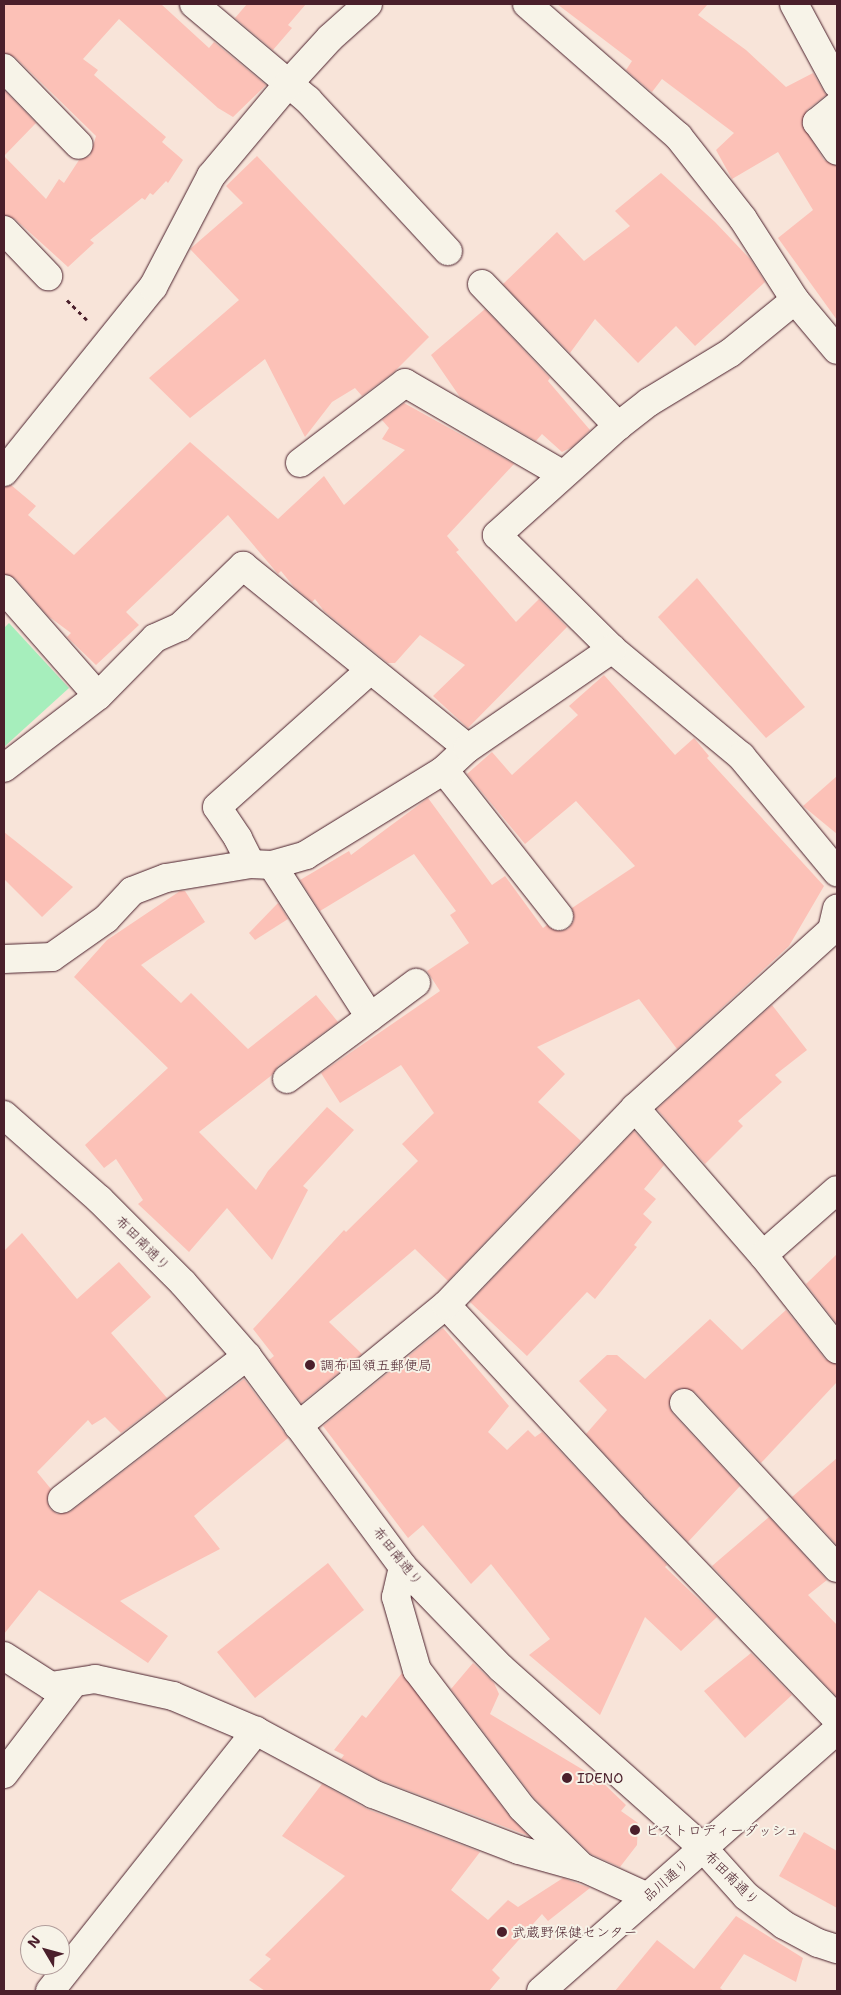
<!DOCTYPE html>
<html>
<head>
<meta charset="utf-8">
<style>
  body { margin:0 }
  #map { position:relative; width:841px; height:1995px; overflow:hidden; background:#f8e4d9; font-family:"Shantell Sans","Klee One",sans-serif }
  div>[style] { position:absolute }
  .green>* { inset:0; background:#a6eebc }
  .building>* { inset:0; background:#fcc1b7 }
  .path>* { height:3px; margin-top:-1.5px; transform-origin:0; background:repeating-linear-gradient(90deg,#4a1f2b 0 4px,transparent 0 8px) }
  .roads { filter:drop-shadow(0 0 1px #4a1f2b) drop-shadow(0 0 1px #4a1f2b) }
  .minor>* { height:28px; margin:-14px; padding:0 14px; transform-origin:14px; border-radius:14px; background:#f7f3e8 }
  .dots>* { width:14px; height:14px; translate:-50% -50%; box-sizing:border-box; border:2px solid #f7f3e8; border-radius:50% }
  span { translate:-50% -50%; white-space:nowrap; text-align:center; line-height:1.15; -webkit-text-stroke:4px #f7f3e8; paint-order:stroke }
  .street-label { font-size:14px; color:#4a1f2b }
  .poi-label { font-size:14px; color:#4a1f2b }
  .left { translate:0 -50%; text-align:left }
  .frame { position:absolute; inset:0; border:5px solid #4a1f2b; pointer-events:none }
  .north { position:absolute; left:20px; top:1925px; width:50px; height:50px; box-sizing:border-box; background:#f7f3e8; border:1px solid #b29e9c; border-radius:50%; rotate:307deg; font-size:14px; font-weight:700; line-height:20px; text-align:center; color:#4a1f2b }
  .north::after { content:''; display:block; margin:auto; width:18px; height:22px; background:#4a1f2b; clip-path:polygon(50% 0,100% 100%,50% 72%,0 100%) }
</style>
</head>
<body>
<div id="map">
  <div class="green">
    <div style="clip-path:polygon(9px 623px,69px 688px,4px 747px,4px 628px)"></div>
  </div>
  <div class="building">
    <div style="clip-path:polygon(4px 4px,161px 4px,209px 48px,214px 42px,266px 85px,233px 117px,218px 108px,119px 19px,83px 59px,98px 70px,94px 75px,166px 137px,162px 142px,183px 160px,168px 183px,166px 181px,153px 195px,150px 193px,145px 200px,142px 198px,90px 240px,94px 243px,68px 267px,15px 219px,4px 215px,4px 90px,36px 123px,4px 156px,46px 199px,59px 179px,64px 183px,79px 160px,90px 156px,96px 136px,15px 57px,4px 53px)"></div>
    <div style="clip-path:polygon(247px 4px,306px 4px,288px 25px,292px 28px,273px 50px,235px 18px)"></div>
    <div style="clip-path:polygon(557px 4px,708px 4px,698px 15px,746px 50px,786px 87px,813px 73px,826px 95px,807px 110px,802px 124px,824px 160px,837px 166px,837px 320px,778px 238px,813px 210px,778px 152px,732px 179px,716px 150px,734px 133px,662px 79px,652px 92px,647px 88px,626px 70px,632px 61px)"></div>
    <div style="clip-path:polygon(257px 156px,429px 337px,394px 372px,362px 396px,355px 388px,332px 402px,305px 437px,265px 359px,190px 418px,149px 378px,239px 300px,190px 249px,243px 203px,226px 186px)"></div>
    <div style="clip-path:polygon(661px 173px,715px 222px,751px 260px,765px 282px,695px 346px,676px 326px,638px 363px,595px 319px,570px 353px,503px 284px,557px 232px,584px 261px,630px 226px,615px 211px)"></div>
    <div style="clip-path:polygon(485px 309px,550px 378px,548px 381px,590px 430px,572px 447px,562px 452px,542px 434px,536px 441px,460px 397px,431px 355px)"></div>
    <div style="clip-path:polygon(404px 403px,514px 464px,447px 536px,459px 550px,456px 552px,516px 622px,539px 599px,567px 627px,468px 728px,433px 696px,465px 665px,420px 635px,395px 663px,388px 663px,324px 611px,315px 599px,312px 602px,294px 587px,281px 571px,278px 574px,228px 515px,126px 612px,139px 625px,96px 665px,67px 637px,71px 633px,48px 616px,15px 578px,4px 574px,4px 487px,11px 485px,36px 506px,28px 515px,74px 555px,190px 442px,278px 519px,324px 476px,344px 505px,405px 450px,382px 439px,389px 428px,382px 420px)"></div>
    <div style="clip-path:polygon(697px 578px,805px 707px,766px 738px,658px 617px)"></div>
    <div style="clip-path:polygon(604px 675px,675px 755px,694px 738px,709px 756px,707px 758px,824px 886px,789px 946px,677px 1049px,639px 999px,537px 1047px,565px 1074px,538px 1102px,581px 1141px,448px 1281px,415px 1249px,329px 1322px,362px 1354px,301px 1403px,269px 1360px,274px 1356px,253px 1329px,344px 1230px,346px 1232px,418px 1161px,402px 1144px,434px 1113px,401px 1065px,340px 1103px,321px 1073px,440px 991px,427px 971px,469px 943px,450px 915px,456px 911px,414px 854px,320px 911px,300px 880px,349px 851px,351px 855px,428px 798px,492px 885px,505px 876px,543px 928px,547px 925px,561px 931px,568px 929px,574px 921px,572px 908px,635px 866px,576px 801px,525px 844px,467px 774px,492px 752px,512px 775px,578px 715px,569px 706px)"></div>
    <div style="clip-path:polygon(837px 776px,837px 834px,803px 806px)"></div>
    <div style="clip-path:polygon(4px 832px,73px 887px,42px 917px,4px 879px)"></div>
    <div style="clip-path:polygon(180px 891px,185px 891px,205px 922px,141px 965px,181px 1003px,191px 993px,248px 1049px,316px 995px,338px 1022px,278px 1066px,272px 1075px,199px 1132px,256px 1190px,268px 1171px,327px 1107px,354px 1130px,303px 1186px,308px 1190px,272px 1260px,227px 1208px,189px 1252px,138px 1204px,143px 1200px,116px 1159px,104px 1168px,85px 1145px,168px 1068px,74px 977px,107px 940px)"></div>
    <div style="clip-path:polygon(278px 903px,288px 919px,255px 940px,249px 933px)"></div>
    <div style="clip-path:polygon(772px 1005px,807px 1050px,775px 1075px,782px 1082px,738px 1121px,743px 1126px,705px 1164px,657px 1109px)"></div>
    <div style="clip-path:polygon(634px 1131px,664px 1165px,644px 1189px,656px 1199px,643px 1214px,652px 1222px,634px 1245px,637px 1247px,595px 1299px,587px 1292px,527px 1356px,470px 1302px)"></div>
    <div style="clip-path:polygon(22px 1233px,77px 1299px,119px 1262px,151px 1297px,111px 1333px,167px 1398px,121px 1433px,105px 1417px,92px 1425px,88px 1420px,37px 1472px,51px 1489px,47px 1501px,50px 1509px,57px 1514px,70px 1512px,244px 1379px,288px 1438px,194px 1516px,220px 1549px,120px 1601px,168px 1636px,148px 1663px,39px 1590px,4px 1634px,4px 1251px)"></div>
    <div style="clip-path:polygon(837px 1254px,837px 1324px,806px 1284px)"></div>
    <div style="clip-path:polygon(786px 1310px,825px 1359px,837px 1364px,837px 1382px,761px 1463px,695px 1392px,681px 1388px,673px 1392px,669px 1406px,673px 1414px,740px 1486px,688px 1542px,586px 1434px,607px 1410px,579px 1381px,607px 1355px,617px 1355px,645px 1379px,710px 1319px,742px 1350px)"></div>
    <div style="clip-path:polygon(443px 1328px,509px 1406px,488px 1432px,507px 1450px,528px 1430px,535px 1437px,542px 1432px,667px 1565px,665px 1567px,717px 1617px,681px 1651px,645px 1617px,600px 1715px,529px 1655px,550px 1639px,491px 1564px,471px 1584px,423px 1525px,408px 1538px,323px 1426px)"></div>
    <div style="clip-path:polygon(837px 1458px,837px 1545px,792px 1497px)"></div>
    <div style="clip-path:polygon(769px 1517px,827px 1580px,808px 1595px,837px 1625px,837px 1697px,712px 1566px)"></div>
    <div style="clip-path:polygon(328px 1563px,364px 1610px,255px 1698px,217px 1652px)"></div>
    <div style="clip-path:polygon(751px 1653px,792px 1695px,745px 1738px,704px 1691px)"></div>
    <div style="clip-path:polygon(473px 1663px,494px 1683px,499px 1694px,490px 1714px,600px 1780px,626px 1805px,621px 1811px,638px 1823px,637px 1845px,620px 1867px,591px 1854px,534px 1798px,451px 1689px)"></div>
    <div style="clip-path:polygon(402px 1673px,510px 1817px,529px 1836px,380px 1780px,341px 1759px,344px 1755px,334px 1750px,362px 1715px,366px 1718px)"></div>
    <div style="clip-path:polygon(322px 1784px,367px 1809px,480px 1852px,451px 1890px,488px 1920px,508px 1900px,518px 1907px,563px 1878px,590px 1888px,548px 1921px,542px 1914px,492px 1970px,500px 1978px,489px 1991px,265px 1991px,249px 1980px,271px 1959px,265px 1955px,345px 1876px,282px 1836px)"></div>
    <div style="clip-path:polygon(804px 1832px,837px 1851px,837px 1908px,779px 1876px)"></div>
    <div style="clip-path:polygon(736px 1916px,803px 1958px,796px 1982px,744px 1954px,720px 1988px,724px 1991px,615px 1991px,657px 1940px,694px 1969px)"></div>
  </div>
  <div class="path">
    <div style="left:67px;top:300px;width:28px;rotate:45deg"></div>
  </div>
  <div class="roads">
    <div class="minor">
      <div style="left:194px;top:4px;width:149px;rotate:40.1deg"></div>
      <div style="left:308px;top:100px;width:206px;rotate:47.2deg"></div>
      <div style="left:527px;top:4px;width:201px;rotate:41.2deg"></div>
      <div style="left:678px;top:136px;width:105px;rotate:51.9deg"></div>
      <div style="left:743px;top:219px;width:96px;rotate:57.3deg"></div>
      <div style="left:795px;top:300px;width:65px;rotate:50deg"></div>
      <div style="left:794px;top:4px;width:91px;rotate:61.7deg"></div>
      <div style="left:4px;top:68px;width:107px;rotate:45.8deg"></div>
      <div style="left:837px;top:106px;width:26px;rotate:141deg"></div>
      <div style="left:817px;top:122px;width:35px;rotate:55deg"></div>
      <div style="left:4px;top:230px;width:64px;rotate:46.3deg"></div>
      <div style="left:482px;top:284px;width:197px;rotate:46.2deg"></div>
      <div style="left:795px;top:300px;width:84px;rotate:140.8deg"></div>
      <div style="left:730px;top:353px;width:95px;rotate:148.8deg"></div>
      <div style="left:649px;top:402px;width:39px;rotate:142deg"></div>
      <div style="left:618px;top:426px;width:163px;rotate:138deg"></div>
      <div style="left:497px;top:535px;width:162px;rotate:44.7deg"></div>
      <div style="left:612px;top:649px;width:168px;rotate:39.7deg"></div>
      <div style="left:741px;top:756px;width:151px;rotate:50.4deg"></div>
      <div style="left:300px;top:463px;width:132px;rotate:-37.3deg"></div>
      <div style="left:405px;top:383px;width:181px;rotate:30.1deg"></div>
      <div style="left:4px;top:472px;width:238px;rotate:-51.2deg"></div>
      <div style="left:153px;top:287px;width:125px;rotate:-62.4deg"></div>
      <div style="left:211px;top:176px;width:120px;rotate:-50.1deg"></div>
      <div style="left:288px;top:84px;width:62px;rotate:-47.6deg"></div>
      <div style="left:330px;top:38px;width:51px;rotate:-41.8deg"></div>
      <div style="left:4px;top:589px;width:142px;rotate:48.7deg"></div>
      <div style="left:4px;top:768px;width:118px;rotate:-37.5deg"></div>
      <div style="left:98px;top:696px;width:81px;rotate:-45.5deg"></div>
      <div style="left:155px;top:638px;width:27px;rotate:-24deg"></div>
      <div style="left:180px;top:627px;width:88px;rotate:-44.1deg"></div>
      <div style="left:243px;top:566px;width:289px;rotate:39deg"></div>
      <div style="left:444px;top:770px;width:186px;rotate:51.8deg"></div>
      <div style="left:251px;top:864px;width:29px;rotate:-117deg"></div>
      <div style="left:238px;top:838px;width:37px;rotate:-124deg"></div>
      <div style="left:217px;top:807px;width:205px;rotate:-41.8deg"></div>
      <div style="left:272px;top:865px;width:181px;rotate:57.2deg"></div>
      <div style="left:4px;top:959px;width:48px;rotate:-2.4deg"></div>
      <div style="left:52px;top:957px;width:66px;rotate:-35.1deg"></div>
      <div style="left:106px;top:919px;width:38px;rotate:-47deg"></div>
      <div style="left:132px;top:891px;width:36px;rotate:-21deg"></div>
      <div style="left:166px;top:878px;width:86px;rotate:-9.4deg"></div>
      <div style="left:251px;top:864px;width:21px;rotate:3deg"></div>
      <div style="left:272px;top:865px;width:35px;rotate:-16deg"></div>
      <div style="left:306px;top:855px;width:162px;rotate:-31.6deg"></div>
      <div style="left:444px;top:770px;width:33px;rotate:-43deg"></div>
      <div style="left:468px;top:748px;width:175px;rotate:-34.5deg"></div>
      <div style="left:287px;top:1079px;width:161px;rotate:-36.7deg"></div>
      <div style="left:635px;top:1108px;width:195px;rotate:49deg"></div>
      <div style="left:763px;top:1255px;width:120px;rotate:51.8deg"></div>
      <div style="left:4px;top:1115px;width:127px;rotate:41.5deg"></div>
      <div style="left:99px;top:1199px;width:119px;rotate:45deg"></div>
      <div style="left:183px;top:1283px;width:97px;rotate:48.8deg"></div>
      <div style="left:247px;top:1356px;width:262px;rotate:53.5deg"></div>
      <div style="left:403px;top:1567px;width:141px;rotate:45.9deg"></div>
      <div style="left:501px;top:1668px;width:271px;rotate:41.7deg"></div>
      <div style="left:703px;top:1848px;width:64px;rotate:48.1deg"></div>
      <div style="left:746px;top:1896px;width:48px;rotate:37.3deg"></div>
      <div style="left:784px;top:1925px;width:38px;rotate:28deg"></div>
      <div style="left:818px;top:1943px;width:20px;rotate:18deg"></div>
      <div style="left:763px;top:1255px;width:98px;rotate:-41.3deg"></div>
      <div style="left:446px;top:1305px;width:272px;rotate:47.2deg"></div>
      <div style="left:631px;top:1505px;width:297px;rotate:46.1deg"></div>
      <div style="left:684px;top:1403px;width:225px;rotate:47.2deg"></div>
      <div style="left:298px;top:1426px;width:191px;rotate:-39.3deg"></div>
      <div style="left:446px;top:1305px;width:273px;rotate:-46.2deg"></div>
      <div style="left:635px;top:1108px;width:266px;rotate:-42.1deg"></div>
      <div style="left:832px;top:930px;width:22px;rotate:-77deg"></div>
      <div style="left:62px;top:1499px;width:234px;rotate:-37.7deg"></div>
      <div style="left:403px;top:1567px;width:31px;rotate:103deg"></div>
      <div style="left:396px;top:1597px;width:76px;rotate:74deg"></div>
      <div style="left:417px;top:1670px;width:173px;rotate:52.7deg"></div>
      <div style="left:522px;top:1808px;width:83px;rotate:44.5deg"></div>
      <div style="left:4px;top:1656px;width:56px;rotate:32.6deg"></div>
      <div style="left:51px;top:1686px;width:45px;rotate:-9deg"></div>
      <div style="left:95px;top:1679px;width:80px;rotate:12.3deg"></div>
      <div style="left:173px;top:1696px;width:90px;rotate:22.9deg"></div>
      <div style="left:256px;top:1731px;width:133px;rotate:28.3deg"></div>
      <div style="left:373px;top:1794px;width:156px;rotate:21deg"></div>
      <div style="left:519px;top:1850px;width:67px;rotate:15.5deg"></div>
      <div style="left:584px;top:1868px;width:70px;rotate:24.4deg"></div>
      <div style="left:4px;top:1774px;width:112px;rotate:-52.6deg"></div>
      <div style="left:50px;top:1991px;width:332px;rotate:-51.6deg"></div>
      <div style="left:541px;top:1991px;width:395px;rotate:-41.4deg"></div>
    </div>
  </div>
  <div class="dots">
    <div style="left:310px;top:1365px;background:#4a1f2b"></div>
    <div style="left:567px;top:1778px;background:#4a1f2b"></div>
    <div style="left:635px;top:1830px;background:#4a1f2b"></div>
    <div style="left:502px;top:1932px;background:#4a1f2b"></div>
  </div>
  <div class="street-label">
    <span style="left:143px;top:1243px;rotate:45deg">布田南通り</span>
    <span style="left:398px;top:1556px;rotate:51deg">布田南通り</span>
    <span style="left:732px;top:1878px;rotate:45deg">布田南通り</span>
    <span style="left:666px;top:1880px;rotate:-41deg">品川通り</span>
  </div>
  <div class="poi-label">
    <span class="left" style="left:320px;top:1365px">調布国領五郵便局</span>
    <span class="left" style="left:577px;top:1778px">IDENO</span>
    <span class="left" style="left:645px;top:1830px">ビストロディーダッシュ</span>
    <span class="left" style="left:512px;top:1932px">武蔵野保健センター</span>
  </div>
  <div class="frame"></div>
  <div class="north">N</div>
</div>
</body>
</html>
